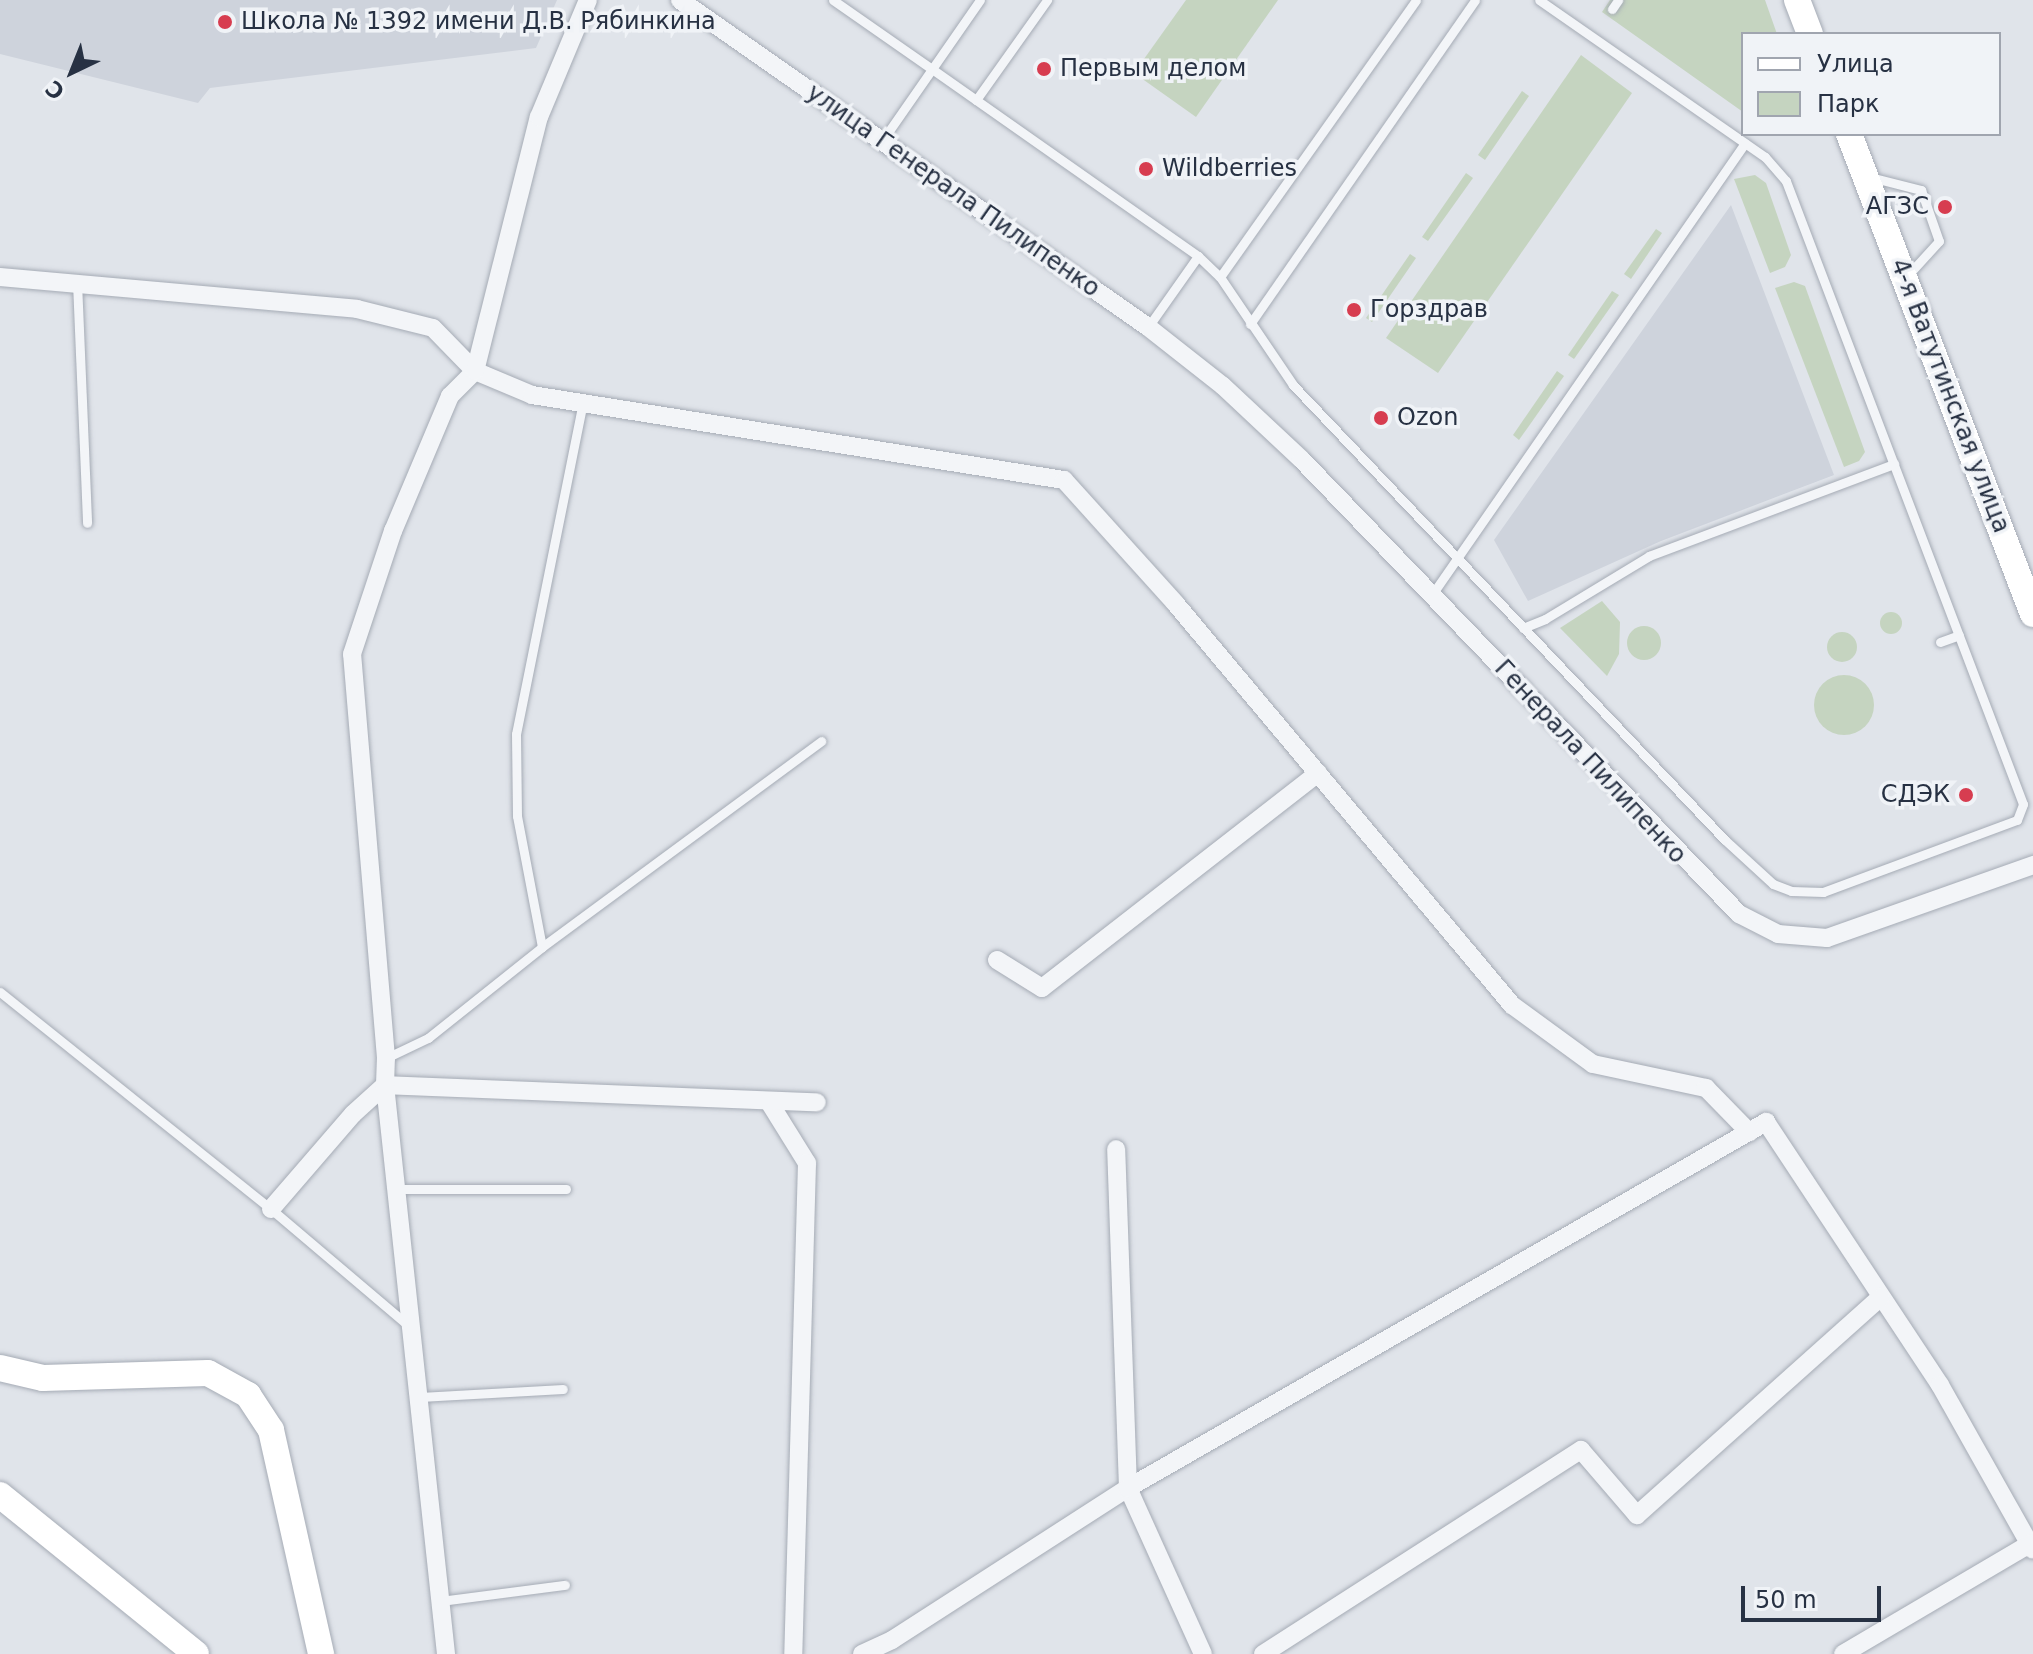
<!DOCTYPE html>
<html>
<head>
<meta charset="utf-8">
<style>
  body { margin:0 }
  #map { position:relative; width:2033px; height:1654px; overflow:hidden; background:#e0e4ea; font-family:"DejaVu Sans",sans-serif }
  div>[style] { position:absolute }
  .built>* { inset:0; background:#ced3dc }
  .green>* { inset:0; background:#c5d4c0 }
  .round { border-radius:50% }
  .roads { filter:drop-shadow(0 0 2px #a5abb5) drop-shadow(0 0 2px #a5abb5) }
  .lane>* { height:9px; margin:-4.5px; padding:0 4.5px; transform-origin:4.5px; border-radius:4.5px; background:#f3f5f8 }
  .street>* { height:18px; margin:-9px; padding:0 9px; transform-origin:9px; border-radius:9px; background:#f3f5f8 }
  .secondary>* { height:26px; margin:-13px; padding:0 13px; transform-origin:13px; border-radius:13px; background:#fff }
  .dots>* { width:22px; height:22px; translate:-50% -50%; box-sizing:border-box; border:4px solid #f0f3f7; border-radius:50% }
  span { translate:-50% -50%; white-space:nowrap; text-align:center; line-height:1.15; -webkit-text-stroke:7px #f0f3f7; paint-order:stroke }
  .poi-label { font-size:24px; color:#273143 }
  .left { translate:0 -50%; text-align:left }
  .right { translate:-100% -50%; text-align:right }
  .street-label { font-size:24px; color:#273143 }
  .legend { position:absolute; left:1741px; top:32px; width:260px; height:104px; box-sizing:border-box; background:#f0f3f7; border:2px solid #a0a5af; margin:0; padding:10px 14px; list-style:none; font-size:24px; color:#273143 }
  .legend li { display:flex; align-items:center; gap:16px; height:40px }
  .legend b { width:40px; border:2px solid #a0a5af }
  .north { position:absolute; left:32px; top:32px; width:80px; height:80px; -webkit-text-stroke:6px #f0f3f7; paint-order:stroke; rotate:223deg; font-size:22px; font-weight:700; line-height:32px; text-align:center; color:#273143 }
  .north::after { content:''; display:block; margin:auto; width:28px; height:36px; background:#273143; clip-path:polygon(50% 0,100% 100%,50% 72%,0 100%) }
  .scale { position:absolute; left:1741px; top:1586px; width:140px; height:36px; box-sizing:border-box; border:4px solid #273143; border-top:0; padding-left:10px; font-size:24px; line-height:28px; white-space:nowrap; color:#273143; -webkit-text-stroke:6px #f0f3f7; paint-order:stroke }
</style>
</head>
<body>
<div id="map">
  <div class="built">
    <div style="clip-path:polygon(0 0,557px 0,536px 48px,210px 88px,198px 103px,0 54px)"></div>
    <div style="clip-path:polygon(1731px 205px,1834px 475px,1661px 541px,1528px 601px,1494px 540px)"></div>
  </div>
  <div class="green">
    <div style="clip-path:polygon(1186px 0,1278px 0,1196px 117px,1134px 73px)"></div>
    <div style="clip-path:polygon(1610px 0,1765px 0,1777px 34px,1743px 34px,1743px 112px,1602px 12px)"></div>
    <div style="clip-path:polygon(1581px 55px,1632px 93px,1438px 373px,1386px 338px)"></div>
    <div style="clip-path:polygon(1522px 91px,1529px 96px,1485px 160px,1478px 155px)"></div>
    <div style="clip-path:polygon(1466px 173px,1473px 178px,1428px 241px,1422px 237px)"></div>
    <div style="clip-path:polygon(1755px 175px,1766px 183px,1791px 255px,1785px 267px,1770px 273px,1734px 179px)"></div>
    <div style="clip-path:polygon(1656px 229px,1662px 233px,1631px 279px,1624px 274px)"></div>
    <div style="clip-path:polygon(1410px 254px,1416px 258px,1372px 322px,1366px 318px)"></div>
    <div style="clip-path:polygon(1794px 282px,1805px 286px,1865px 452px,1859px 461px,1844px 467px,1775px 288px)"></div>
    <div style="clip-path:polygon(1612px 291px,1619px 295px,1574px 359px,1568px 355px)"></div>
    <div style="clip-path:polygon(1557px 371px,1564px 376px,1519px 440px,1513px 435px)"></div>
    <div style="clip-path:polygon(1602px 601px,1620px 622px,1619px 654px,1607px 676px,1560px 628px)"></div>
    <div class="round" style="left:1880px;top:612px;width:22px;height:22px"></div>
    <div class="round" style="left:1627px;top:626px;width:34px;height:34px"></div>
    <div class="round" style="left:1827px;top:632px;width:30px;height:30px"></div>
    <div class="round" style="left:1814px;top:675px;width:60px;height:60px"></div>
  </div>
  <div class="roads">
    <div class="lane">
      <div style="left:833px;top:0;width:121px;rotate:34.9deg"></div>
      <div style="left:932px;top:69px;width:84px;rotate:-55.2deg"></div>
      <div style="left:1612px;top:9px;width:11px;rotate:-56deg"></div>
      <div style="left:976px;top:100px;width:123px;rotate:-54.6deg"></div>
      <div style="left:882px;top:141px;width:88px;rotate:-55.2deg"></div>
      <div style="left:932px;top:69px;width:325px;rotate:35.1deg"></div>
      <div style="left:1198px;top:256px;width:30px;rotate:44deg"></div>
      <div style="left:1220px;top:277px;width:339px;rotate:-54.7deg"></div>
      <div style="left:1870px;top:177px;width:53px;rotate:14.3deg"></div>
      <div style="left:1921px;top:190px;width:54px;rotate:70.6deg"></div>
      <div style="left:1939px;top:241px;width:47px;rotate:132.4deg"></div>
      <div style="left:1220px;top:277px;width:130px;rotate:55.9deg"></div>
      <div style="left:1293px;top:385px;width:627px;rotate:46.49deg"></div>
      <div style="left:1725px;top:840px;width:65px;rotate:42.5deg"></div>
      <div style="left:1773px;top:884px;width:19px;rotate:21deg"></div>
      <div style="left:1791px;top:891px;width:32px;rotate:2deg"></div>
      <div style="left:1823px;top:892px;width:207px;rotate:-20.4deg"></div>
      <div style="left:2017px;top:820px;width:17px;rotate:-69deg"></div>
      <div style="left:2023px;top:804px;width:667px;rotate:-110.83deg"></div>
      <div style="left:1786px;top:181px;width:32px;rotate:-131deg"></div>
      <div style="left:1765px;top:157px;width:275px;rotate:-145.2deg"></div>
      <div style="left:77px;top:282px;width:241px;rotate:87.6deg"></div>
      <div style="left:1250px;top:324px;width:394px;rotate:-55.2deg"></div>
      <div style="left:1148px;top:327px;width:87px;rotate:-54.8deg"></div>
      <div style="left:1431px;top:596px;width:551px;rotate:-55.27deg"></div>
      <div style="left:1523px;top:628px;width:24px;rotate:-22deg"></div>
      <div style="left:1545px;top:619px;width:122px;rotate:-31.2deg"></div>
      <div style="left:1649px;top:556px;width:262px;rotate:-20.6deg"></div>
      <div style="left:1940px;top:642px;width:20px;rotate:-20deg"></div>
      <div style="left:542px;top:947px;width:133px;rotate:-100.8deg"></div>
      <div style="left:517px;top:816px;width:82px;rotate:-90.7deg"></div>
      <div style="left:516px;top:734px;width:338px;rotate:-78.6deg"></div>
      <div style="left:0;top:992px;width:347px;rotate:38.7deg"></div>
      <div style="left:271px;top:1209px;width:182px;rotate:40.3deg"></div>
      <div style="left:386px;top:1058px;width:47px;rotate:-25.5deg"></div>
      <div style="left:428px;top:1038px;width:146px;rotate:-38.6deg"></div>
      <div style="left:542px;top:947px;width:347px;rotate:-36.4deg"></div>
      <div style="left:399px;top:1189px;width:167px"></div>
      <div style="left:420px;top:1397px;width:143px;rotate:-3.2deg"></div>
      <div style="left:441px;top:1601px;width:125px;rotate:-7.4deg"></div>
    </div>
    <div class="street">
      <div style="left:680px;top:0;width:571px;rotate:34.94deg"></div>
      <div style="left:1148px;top:327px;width:95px;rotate:38.2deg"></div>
      <div style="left:1223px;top:386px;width:107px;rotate:43.1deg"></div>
      <div style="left:1301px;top:459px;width:632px;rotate:46.09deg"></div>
      <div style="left:1739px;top:914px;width:44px;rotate:27.1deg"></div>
      <div style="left:1778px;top:934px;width:49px;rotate:4.7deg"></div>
      <div style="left:1827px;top:938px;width:219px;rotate:-19.5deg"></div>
      <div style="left:0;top:277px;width:358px;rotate:5.1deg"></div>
      <div style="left:357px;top:309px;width:78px;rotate:14deg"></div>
      <div style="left:433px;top:328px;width:60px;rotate:45.7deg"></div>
      <div style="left:475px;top:371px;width:62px;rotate:22.8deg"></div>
      <div style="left:532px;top:395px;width:539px;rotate:9.08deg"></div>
      <div style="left:1064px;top:480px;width:166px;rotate:47.9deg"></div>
      <div style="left:1175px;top:603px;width:525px;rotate:50.03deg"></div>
      <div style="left:1512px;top:1005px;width:100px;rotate:36.1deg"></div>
      <div style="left:1593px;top:1064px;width:116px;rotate:12deg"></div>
      <div style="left:1706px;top:1088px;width:62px;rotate:45.7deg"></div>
      <div style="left:997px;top:960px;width:53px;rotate:31.9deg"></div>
      <div style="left:1042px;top:988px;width:350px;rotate:-37.9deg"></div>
      <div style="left:769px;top:1102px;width:72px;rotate:58.1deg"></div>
      <div style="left:807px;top:1163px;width:491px;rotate:91.6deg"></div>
      <div style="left:271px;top:1209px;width:125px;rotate:-49.2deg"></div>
      <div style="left:353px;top:1114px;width:43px;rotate:-42.2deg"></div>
      <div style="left:385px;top:1085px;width:432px;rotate:2.3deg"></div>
      <div style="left:446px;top:1654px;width:572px;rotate:-96.12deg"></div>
      <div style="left:385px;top:1085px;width:27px;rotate:-88deg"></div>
      <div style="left:386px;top:1058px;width:405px;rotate:-94.8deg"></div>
      <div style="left:352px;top:654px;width:130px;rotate:-71.6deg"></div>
      <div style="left:393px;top:531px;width:147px;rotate:-67.1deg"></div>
      <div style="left:450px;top:396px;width:35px;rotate:-45deg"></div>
      <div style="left:475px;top:371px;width:262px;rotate:-75.9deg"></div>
      <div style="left:539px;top:117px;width:127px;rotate:-67.3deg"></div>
      <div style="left:862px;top:1654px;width:33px;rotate:-25deg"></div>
      <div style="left:892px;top:1640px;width:281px;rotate:-32.8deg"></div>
      <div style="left:1128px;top:1488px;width:339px;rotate:-92deg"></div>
      <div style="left:1203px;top:1654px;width:182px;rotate:-114.3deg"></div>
      <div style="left:1128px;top:1488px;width:736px;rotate:-29.84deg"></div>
      <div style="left:1766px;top:1122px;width:315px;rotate:56.5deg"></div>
      <div style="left:1940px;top:1385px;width:189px;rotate:60.6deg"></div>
      <div style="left:1263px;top:1654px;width:378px;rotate:-32.7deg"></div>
      <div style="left:1581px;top:1450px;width:86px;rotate:49.3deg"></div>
      <div style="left:1637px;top:1515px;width:327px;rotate:-41.8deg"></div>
      <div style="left:1843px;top:1654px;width:217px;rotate:-30.5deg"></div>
    </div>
    <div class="secondary">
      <div style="left:1797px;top:0;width:36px;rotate:69deg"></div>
      <div style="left:1849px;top:134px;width:514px;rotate:69.03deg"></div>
      <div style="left:0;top:1368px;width:44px;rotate:13.1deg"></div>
      <div style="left:43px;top:1378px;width:165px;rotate:-1.7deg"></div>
      <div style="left:208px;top:1373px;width:46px;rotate:28.8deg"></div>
      <div style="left:248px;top:1395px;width:42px;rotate:56.7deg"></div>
      <div style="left:271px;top:1430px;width:230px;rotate:77.4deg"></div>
      <div style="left:0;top:1495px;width:252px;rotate:39deg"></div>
    </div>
  </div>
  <div class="dots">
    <div style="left:225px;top:22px;background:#d73d50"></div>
    <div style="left:1044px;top:69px;background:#d73d50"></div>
    <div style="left:1146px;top:169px;background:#d73d50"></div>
    <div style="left:1945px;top:207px;background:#d73d50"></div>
    <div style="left:1354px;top:310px;background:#d73d50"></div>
    <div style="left:1381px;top:418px;background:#d73d50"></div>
    <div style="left:1966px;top:795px;background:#d73d50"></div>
  </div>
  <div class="poi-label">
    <span class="left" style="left:241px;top:22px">Школа № 1392 имени Д.В. Рябинкина</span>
    <span class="left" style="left:1060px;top:69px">Первым делом</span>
    <span class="left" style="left:1162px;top:169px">Wildberries</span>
    <span class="right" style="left:1929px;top:207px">АГЗС</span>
    <span class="left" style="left:1370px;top:310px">Горздрав</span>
    <span class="left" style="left:1397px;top:418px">Ozon</span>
    <span class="right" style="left:1950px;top:795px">СДЭК</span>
  </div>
  <div class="street-label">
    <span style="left:953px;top:191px;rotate:35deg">улица Генерала Пилипенко</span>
    <span style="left:1950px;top:396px;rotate:69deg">4-я Ватутинская улица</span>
    <span style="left:1590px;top:762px;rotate:47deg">Генерала Пилипенко</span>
  </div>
  <ul class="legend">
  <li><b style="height:10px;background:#fff"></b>Улица</li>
  <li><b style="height:22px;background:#c5d4c0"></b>Парк</li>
  </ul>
  <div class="north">С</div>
  <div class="scale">50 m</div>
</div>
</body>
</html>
